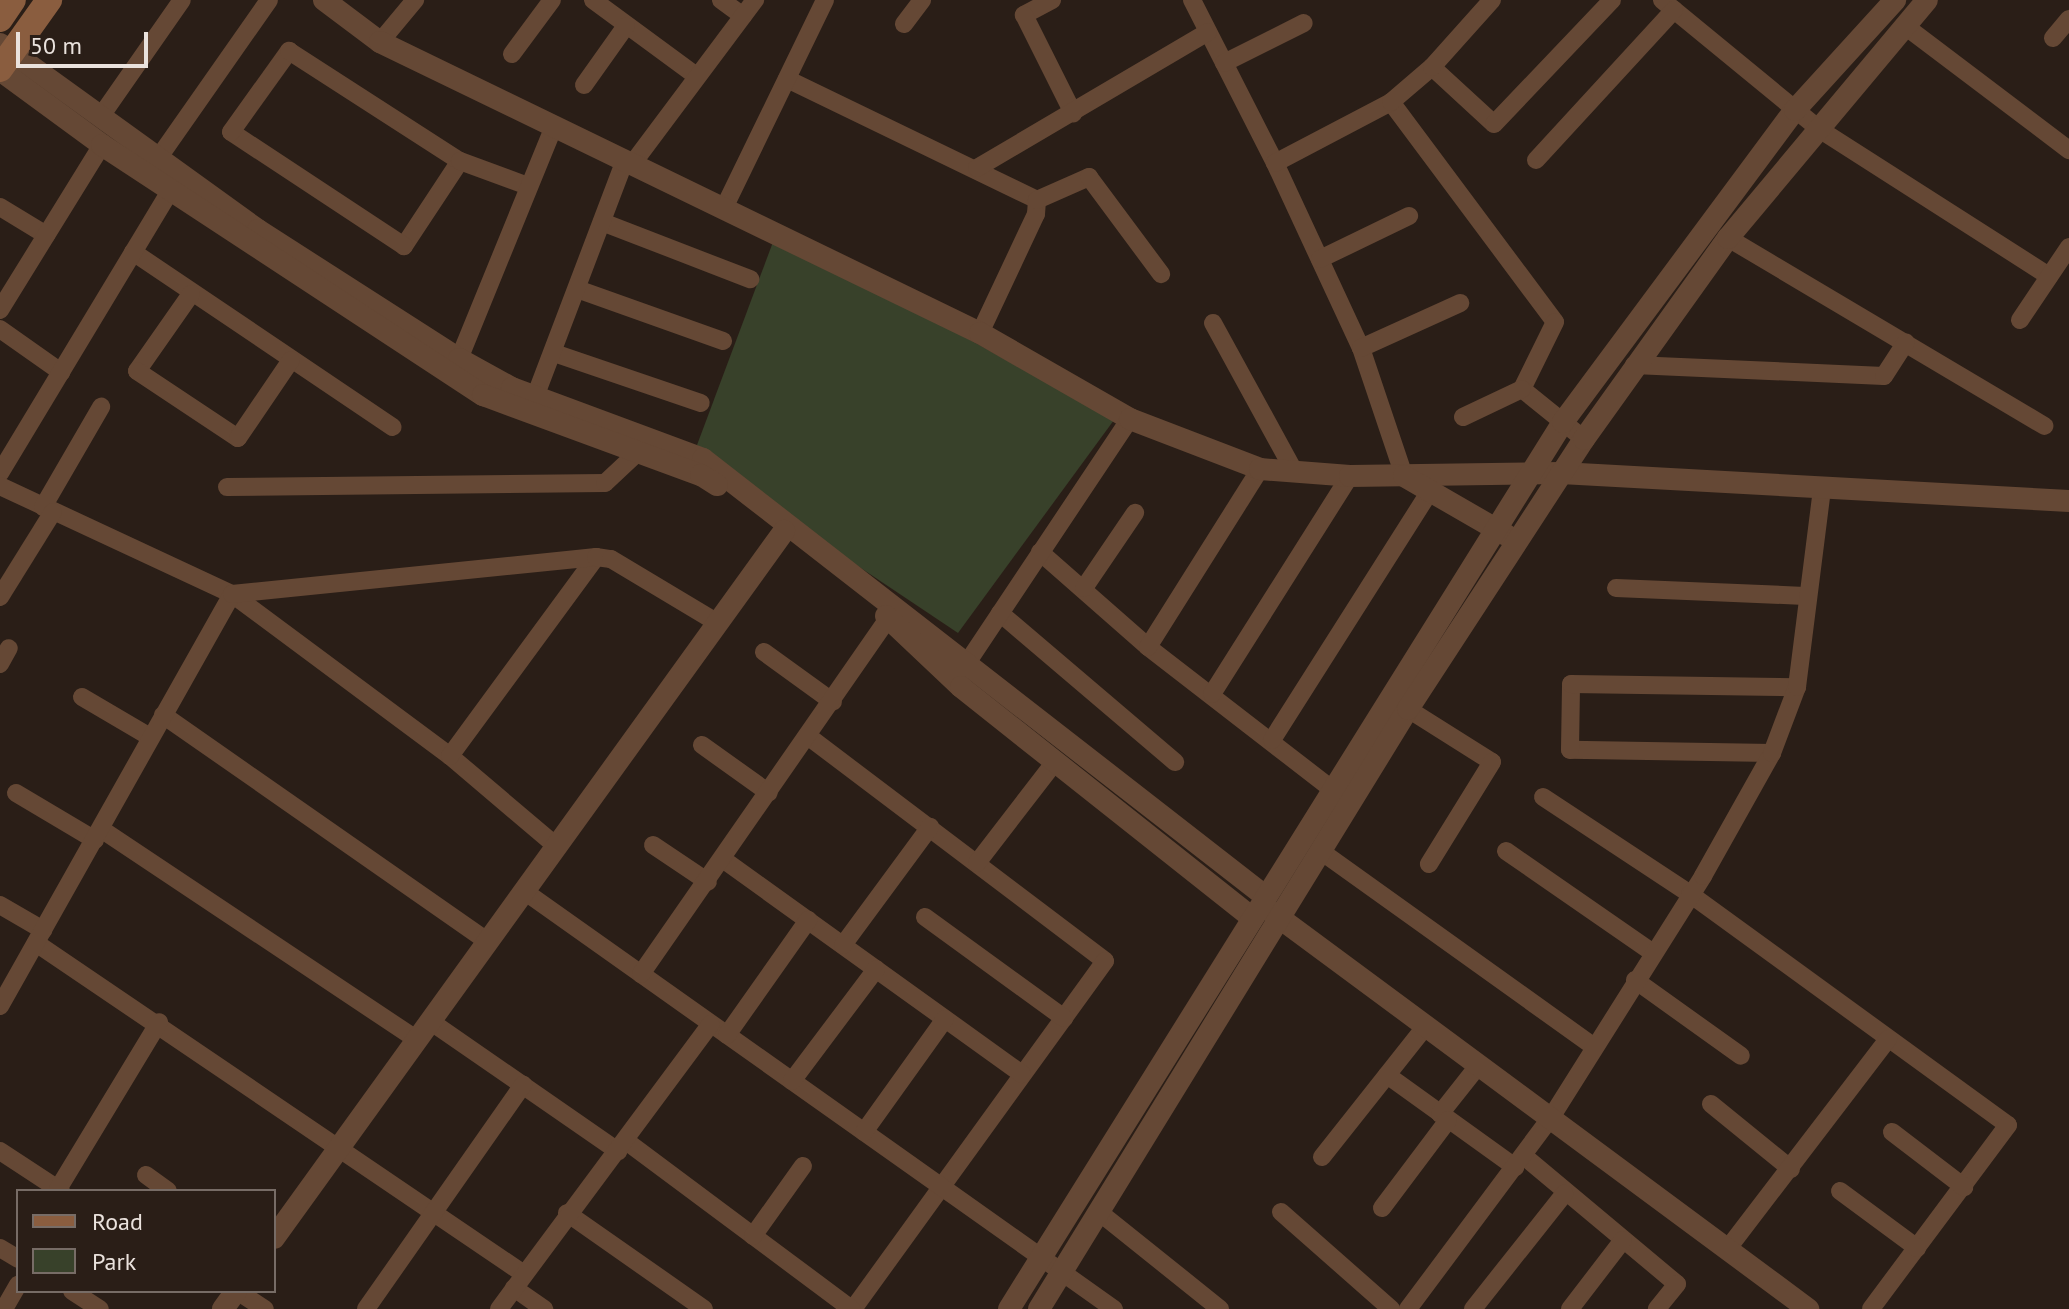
<!DOCTYPE html>
<html>
<head>
<meta charset="utf-8">
<style>
  body { margin:0 }
  #map { position:relative; width:2069px; height:1309px; overflow:hidden; background:#2a1e17; font-family:"PT Sans",sans-serif }
  div>[style] { position:absolute }
  .green>* { inset:0; background:#38412a }
  .minor>* { height:18px; margin:-9px; padding:0 9px; transform-origin:9px; border-radius:9px; background:#654835 }
  .tertiary>* { height:22px; margin:-11px; padding:0 11px; transform-origin:11px; border-radius:11px; background:#654835 }
  .secondary>* { height:26px; margin:-13px; padding:0 13px; transform-origin:13px; border-radius:13px; background:#8a5d3f }
  span { translate:-50% -50%; white-space:nowrap; text-align:center; line-height:1.15; -webkit-text-stroke:8px #2a1e17; paint-order:stroke }
  .legend { position:absolute; left:16px; top:1189px; width:260px; height:104px; box-sizing:border-box; background:#2a1e17; border:2px solid #776c66; margin:0; padding:10px 14px; list-style:none; font-size:24px; color:#eae2dd }
  .legend li { display:flex; align-items:center; gap:16px; height:40px }
  .legend b { width:40px; border:2px solid #776c66 }
  .scale { position:absolute; left:16px; top:32px; width:132px; height:36px; box-sizing:border-box; border:4px solid #eae2dd; border-top:0; padding-left:10px; font-size:24px; line-height:28px; white-space:nowrap; color:#eae2dd; -webkit-text-stroke:6px #2a1e17; paint-order:stroke }
</style>
</head>
<body>
<div id="map">
  <div class="green">
    <div style="clip-path:polygon(773px 242px,945px 326px,1114px 420px,958px 633px,819px 540px,697px 445px)"></div>
  </div>
  <div class="minor">
    <div style="left:593px;top:0;width:127px;rotate:36.3deg"></div>
    <div style="left:721px;top:0;width:27px;rotate:36deg"></div>
    <div style="left:1052px;top:0;width:32px;rotate:152deg"></div>
    <div style="left:1024px;top:15px;width:110px;rotate:63.4deg"></div>
    <div style="left:1192px;top:0;width:183px;rotate:63deg"></div>
    <div style="left:1275px;top:163px;width:204px;rotate:65.1deg"></div>
    <div style="left:1361px;top:348px;width:135px;rotate:71.4deg"></div>
    <div style="left:1662px;top:0;width:203px;rotate:39.4deg"></div>
    <div style="left:1819px;top:129px;width:273px;rotate:32.6deg"></div>
    <div style="left:904px;top:24px;width:30px;rotate:-53deg"></div>
    <div style="left:1905px;top:26px;width:206px;rotate:37.1deg"></div>
    <div style="left:2053px;top:38px;width:25px;rotate:-50deg"></div>
    <div style="left:380px;top:42px;width:55px;rotate:-50.2deg"></div>
    <div style="left:512px;top:54px;width:67px;rotate:-53.5deg"></div>
    <div style="left:1224px;top:63px;width:89px;rotate:-26.6deg"></div>
    <div style="left:1432px;top:67px;width:84px;rotate:42.6deg"></div>
    <div style="left:1494px;top:124px;width:171px;rotate:-46.4deg"></div>
    <div style="left:787px;top:79px;width:278px;rotate:25.8deg"></div>
    <div style="left:1037px;top:200px;width:14px;rotate:94deg"></div>
    <div style="left:1036px;top:214px;width:132px;rotate:115.2deg"></div>
    <div style="left:584px;top:85px;width:72px;rotate:-54.6deg"></div>
    <div style="left:1391px;top:102px;width:274px;rotate:53.3deg"></div>
    <div style="left:1555px;top:322px;width:75px;rotate:116.2deg"></div>
    <div style="left:1522px;top:389px;width:80px;rotate:38.9deg"></div>
    <div style="left:101px;top:116px;width:141px;rotate:-55.1deg"></div>
    <div style="left:157px;top:160px;width:195px;rotate:-55deg"></div>
    <div style="left:1536px;top:160px;width:204px;rotate:-47.4deg"></div>
    <div style="left:460px;top:161px;width:102px;rotate:123.4deg"></div>
    <div style="left:404px;top:246px;width:207px;rotate:-146.6deg"></div>
    <div style="left:231px;top:132px;width:100px;rotate:-54.4deg"></div>
    <div style="left:289px;top:51px;width:203px;rotate:32.8deg"></div>
    <div style="left:460px;top:161px;width:72px;rotate:20.2deg"></div>
    <div style="left:633px;top:163px;width:204px;rotate:-53.2deg"></div>
    <div style="left:1275px;top:163px;width:131px;rotate:-27.7deg"></div>
    <div style="left:1391px;top:102px;width:54px;rotate:-40.5deg"></div>
    <div style="left:1432px;top:67px;width:90px;rotate:-48.2deg"></div>
    <div style="left:977px;top:168px;width:268px;rotate:-30.5deg"></div>
    <div style="left:1037px;top:200px;width:57px;rotate:-23.9deg"></div>
    <div style="left:1089px;top:177px;width:121px;rotate:53.4deg"></div>
    <div style="left:0;top:207px;width:54px;rotate:31.3deg"></div>
    <div style="left:724px;top:208px;width:231px;rotate:-64.1deg"></div>
    <div style="left:602px;top:222px;width:159px;rotate:21.1deg"></div>
    <div style="left:1728px;top:238px;width:368px;rotate:30.7deg"></div>
    <div style="left:133px;top:252px;width:313px;rotate:34deg"></div>
    <div style="left:1320px;top:259px;width:99px;rotate:-25.8deg"></div>
    <div style="left:577px;top:289px;width:155px;rotate:19.6deg"></div>
    <div style="left:191px;top:294px;width:94px;rotate:125deg"></div>
    <div style="left:137px;top:371px;width:121px;rotate:33.6deg"></div>
    <div style="left:238px;top:438px;width:94px;rotate:-55.8deg"></div>
    <div style="left:0;top:310px;width:194px;rotate:-58.3deg"></div>
    <div style="left:2020px;top:320px;width:88px;rotate:-56.1deg"></div>
    <div style="left:1213px;top:323px;width:169px;rotate:61.3deg"></div>
    <div style="left:0;top:329px;width:75px;rotate:35.2deg"></div>
    <div style="left:1361px;top:348px;width:109px;rotate:-24.4deg"></div>
    <div style="left:554px;top:353px;width:155px;rotate:18.8deg"></div>
    <div style="left:459px;top:359px;width:252px;rotate:-67.8deg"></div>
    <div style="left:1634px;top:365px;width:250px;rotate:2.5deg"></div>
    <div style="left:1884px;top:376px;width:40px;rotate:-57.1deg"></div>
    <div style="left:535px;top:397px;width:254px;rotate:-69.2deg"></div>
    <div style="left:1463px;top:417px;width:65px;rotate:-25.4deg"></div>
    <div style="left:0;top:473px;width:332px;rotate:-58.9deg"></div>
    <div style="left:0;top:486px;width:256px;rotate:25deg"></div>
    <div style="left:232px;top:594px;width:272px;rotate:36.6deg"></div>
    <div style="left:450px;top:756px;width:139px;rotate:40.3deg"></div>
    <div style="left:227px;top:487px;width:378px;rotate:-0.6deg"></div>
    <div style="left:605px;top:483px;width:45px;rotate:-43.2deg"></div>
    <div style="left:43px;top:507px;width:116px;rotate:-59.9deg"></div>
    <div style="left:1040px;top:552px;width:144px;rotate:41.3deg"></div>
    <div style="left:1148px;top:647px;width:245px;rotate:37.7deg"></div>
    <div style="left:1084px;top:588px;width:91px;rotate:-55.8deg"></div>
    <div style="left:1616px;top:588px;width:189px;rotate:2.4deg"></div>
    <div style="left:0;top:597px;width:100px;rotate:-58.1deg"></div>
    <div style="left:1000px;top:613px;width:230px;rotate:40.4deg"></div>
    <div style="left:1148px;top:647px;width:210px;rotate:-57.8deg"></div>
    <div style="left:764px;top:652px;width:85px;rotate:35.9deg"></div>
    <div style="left:967px;top:663px;width:293px;rotate:-56.3deg"></div>
    <div style="left:0;top:664px;width:18px;rotate:-61deg"></div>
    <div style="left:1212px;top:694px;width:258px;rotate:-57.7deg"></div>
    <div style="left:82px;top:697px;width:79px;rotate:30.5deg"></div>
    <div style="left:1408px;top:709px;width:99px;rotate:32.2deg"></div>
    <div style="left:1492px;top:762px;width:120px;rotate:121.7deg"></div>
    <div style="left:163px;top:715px;width:395px;rotate:34.9deg"></div>
    <div style="left:809px;top:737px;width:371px;rotate:37.1deg"></div>
    <div style="left:1105px;top:961px;width:430px;rotate:125.9deg"></div>
    <div style="left:1272px;top:740px;width:293px;rotate:-57.6deg"></div>
    <div style="left:702px;top:745px;width:82px;rotate:35.6deg"></div>
    <div style="left:1772px;top:753px;width:202px;rotate:-179.1deg"></div>
    <div style="left:1570px;top:750px;width:66px;rotate:-89.1deg"></div>
    <div style="left:1571px;top:684px;width:226px;rotate:0.8deg"></div>
    <div style="left:450px;top:756px;width:247px;rotate:-53.7deg"></div>
    <div style="left:16px;top:793px;width:92px;rotate:30.7deg"></div>
    <div style="left:1543px;top:797px;width:176px;rotate:33.4deg"></div>
    <div style="left:1690px;top:894px;width:393px;rotate:36deg"></div>
    <div style="left:2008px;top:1125px;width:229px;rotate:126.7deg"></div>
    <div style="left:101px;top:829px;width:380px;rotate:33.7deg"></div>
    <div style="left:653px;top:845px;width:66px;rotate:33.9deg"></div>
    <div style="left:1506px;top:851px;width:178px;rotate:34.7deg"></div>
    <div style="left:1322px;top:852px;width:335px;rotate:35.6deg"></div>
    <div style="left:724px;top:860px;width:367px;rotate:35.7deg"></div>
    <div style="left:977px;top:863px;width:126px;rotate:-52.4deg"></div>
    <div style="left:524px;top:891px;width:723px;rotate:35.32deg"></div>
    <div style="left:0;top:905px;width:50px;rotate:30.2deg"></div>
    <div style="left:925px;top:917px;width:172px;rotate:36deg"></div>
    <div style="left:36px;top:943px;width:590px;rotate:34.15deg"></div>
    <div style="left:843px;top:945px;width:147px;rotate:-53.6deg"></div>
    <div style="left:641px;top:974px;width:433px;rotate:-55.2deg"></div>
    <div style="left:1635px;top:980px;width:130px;rotate:35.6deg"></div>
    <div style="left:0;top:1006px;width:473px;rotate:-60.6deg"></div>
    <div style="left:232px;top:594px;width:366px;rotate:-5.8deg"></div>
    <div style="left:596px;top:557px;width:15px;rotate:8deg"></div>
    <div style="left:611px;top:559px;width:125px;rotate:30.9deg"></div>
    <div style="left:430px;top:1021px;width:229px;rotate:34.7deg"></div>
    <div style="left:727px;top:1035px;width:141px;rotate:-54.8deg"></div>
    <div style="left:1387px;top:1075px;width:158px;rotate:35.7deg"></div>
    <div style="left:792px;top:1081px;width:140px;rotate:-53.1deg"></div>
    <div style="left:1711px;top:1104px;width:103px;rotate:39.1deg"></div>
    <div style="left:1440px;top:1114px;width:61px;rotate:-51.6deg"></div>
    <div style="left:864px;top:1132px;width:139px;rotate:-54.4deg"></div>
    <div style="left:1892px;top:1132px;width:91px;rotate:37.4deg"></div>
    <div style="left:626px;top:1141px;width:281px;rotate:36.7deg"></div>
    <div style="left:0;top:1151px;width:73px;rotate:33.3deg"></div>
    <div style="left:1322px;top:1157px;width:166px;rotate:-51.6deg"></div>
    <div style="left:1525px;top:1157px;width:198px;rotate:39.9deg"></div>
    <div style="left:1677px;top:1284px;width:32px;rotate:129deg"></div>
    <div style="left:146px;top:1175px;width:27px;rotate:36deg"></div>
    <div style="left:58px;top:1189px;width:195px;rotate:-58.8deg"></div>
    <div style="left:1840px;top:1191px;width:96px;rotate:36.5deg"></div>
    <div style="left:1382px;top:1208px;width:110px;rotate:-53.1deg"></div>
    <div style="left:1099px;top:1212px;width:155px;rotate:38.7deg"></div>
    <div style="left:1281px;top:1212px;width:147px;rotate:41.4deg"></div>
    <div style="left:567px;top:1213px;width:167px;rotate:35deg"></div>
    <div style="left:753px;top:1236px;width:86px;rotate:-54.5deg"></div>
    <div style="left:1729px;top:1247px;width:262px;rotate:-52.6deg"></div>
    <div style="left:0;top:1248px;width:21px;rotate:31deg"></div>
    <div style="left:514px;top:1288px;width:37px;rotate:35deg"></div>
    <div style="left:72px;top:1291px;width:33px;rotate:33deg"></div>
    <div style="left:237px;top:1291px;width:33px;rotate:33deg"></div>
    <div style="left:4px;top:1309px;width:28px;rotate:-60deg"></div>
    <div style="left:366px;top:1309px;width:274px;rotate:-55deg"></div>
    <div style="left:499px;top:1309px;width:355px;rotate:-53.4deg"></div>
    <div style="left:1408px;top:1309px;width:241px;rotate:-53.3deg"></div>
    <div style="left:1552px;top:1116px;width:284px;rotate:-57.8deg"></div>
    <div style="left:1703px;top:876px;width:141px;rotate:-60.7deg"></div>
    <div style="left:1772px;top:753px;width:71px;rotate:-69.3deg"></div>
    <div style="left:1797px;top:687px;width:199px;rotate:-82.8deg"></div>
    <div style="left:1473px;top:1309px;width:147px;rotate:-51.6deg"></div>
    <div style="left:1570px;top:1309px;width:87px;rotate:-52.5deg"></div>
  </div>
  <div class="tertiary">
    <div style="left:324px;top:0;width:70px;rotate:36.9deg"></div>
    <div style="left:380px;top:42px;width:667px;rotate:25.87deg"></div>
    <div style="left:980px;top:333px;width:173px;rotate:29.8deg"></div>
    <div style="left:1130px;top:419px;width:139px;rotate:21deg"></div>
    <div style="left:1260px;top:469px;width:90px;rotate:4.4deg"></div>
    <div style="left:1350px;top:476px;width:211px;rotate:-0.8deg"></div>
    <div style="left:1561px;top:473px;width:509px;rotate:3.15deg"></div>
    <div style="left:0;top:44px;width:318px;rotate:35.8deg"></div>
    <div style="left:258px;top:230px;width:239px;rotate:32.7deg"></div>
    <div style="left:459px;top:359px;width:60px;rotate:28.7deg"></div>
    <div style="left:512px;top:388px;width:204px;rotate:20.4deg"></div>
    <div style="left:703px;top:459px;width:712px;rotate:37.87deg"></div>
    <div style="left:0;top:70px;width:127px;rotate:36.3deg"></div>
    <div style="left:102px;top:145px;width:456px;rotate:33.3deg"></div>
    <div style="left:483px;top:395px;width:232px;rotate:20.2deg"></div>
    <div style="left:701px;top:475px;width:19px;rotate:32deg"></div>
    <div style="left:1404px;top:476px;width:118px;rotate:30deg"></div>
    <div style="left:886px;top:616px;width:103px;rotate:43.4deg"></div>
    <div style="left:961px;top:687px;width:372px;rotate:38.4deg"></div>
    <div style="left:1269px;top:910px;width:671px;rotate:36.51deg"></div>
    <div style="left:274px;top:1238px;width:872px;rotate:-54.19deg"></div>
    <div style="left:223px;top:1309px;width:22px;rotate:-54deg"></div>
    <div style="left:1009px;top:1309px;width:1046px;rotate:-58.01deg"></div>
    <div style="left:1563px;top:422px;width:389px;rotate:-53.4deg"></div>
    <div style="left:1795px;top:110px;width:149px;rotate:-47.7deg"></div>
    <div style="left:1039px;top:1309px;width:704px;rotate:-58.41deg"></div>
    <div style="left:1408px;top:709px;width:322px;rotate:-56.9deg"></div>
    <div style="left:1584px;top:439px;width:247px;rotate:-54.4deg"></div>
    <div style="left:1728px;top:238px;width:310px;rotate:-50.1deg"></div>
  </div>
  <div class="secondary">
    <div style="left:0;top:19px;width:23px;rotate:-56deg"></div>
    <div style="left:0;top:69px;width:85px;rotate:-54.6deg"></div>
  </div>
  <ul class="legend">
  <li><b style="height:10px;background:#8a5d3f"></b>Road</li>
  <li><b style="height:22px;background:#38412a"></b>Park</li>
  </ul>
  <div class="scale">50 m</div>
</div>
</body>
</html>
